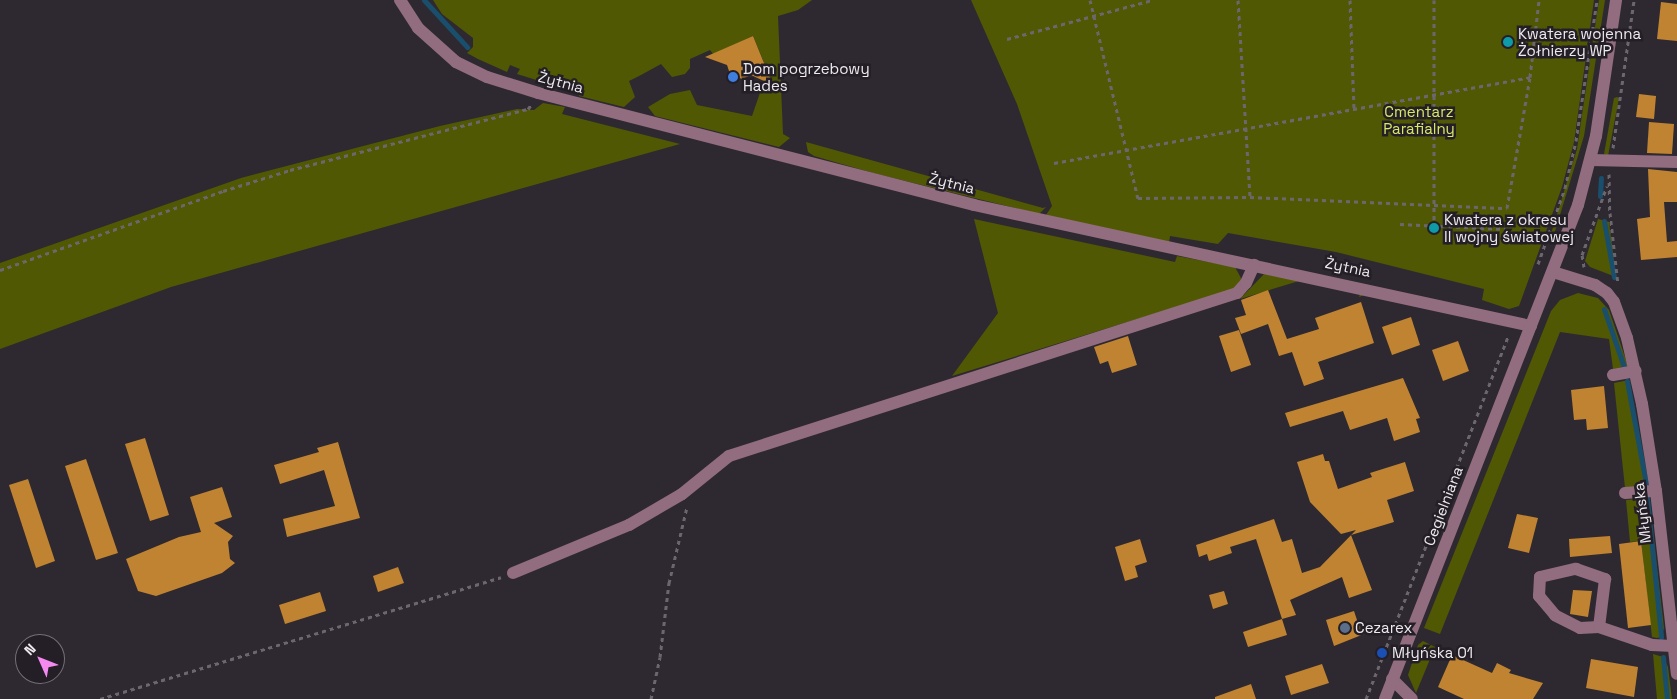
<!DOCTYPE html>
<html>
<head>
<meta charset="utf-8">
<style>
  body { margin:0 }
  #map { position:relative; width:1677px; height:699px; overflow:hidden; background:#2e2930; font-family:"Space Grotesk",sans-serif }
  div>[style] { position:absolute }
  .green>* { inset:0; background:#515803 }
  .stream>* { height:5px; margin:-2.5px; padding:0 2.5px; transform-origin:2.5px; border-radius:2.5px; background:#194f6c }
  .building>* { inset:0; background:#c08331 }
  .path>* { height:3px; margin-top:-1.5px; transform-origin:0; background:repeating-linear-gradient(90deg,#6c676e 0 4px,transparent 0 8px) }
  .minor>* { height:12px; margin:-6px; padding:0 6px; transform-origin:6px; border-radius:6px; background:#926c7f }
  .dots>* { width:14px; height:14px; translate:-50% -50%; box-sizing:border-box; border:2px solid #241f26; border-radius:50% }
  span { translate:-50% -50%; white-space:nowrap; text-align:center; line-height:1.15; -webkit-text-stroke:5px #241f26; paint-order:stroke }
  .poi-label { font-size:15px; color:#edeaef }
  .left { translate:0 -50%; text-align:left }
  .street-label { font-size:15px; color:#edeaef }
  .park-label { font-size:15px; color:#d9e769 }
  .north { position:absolute; left:15px; top:634px; width:50px; height:50px; box-sizing:border-box; background:#241f26; border:1px solid #747076; border-radius:50%; rotate:314deg; font-size:14px; font-weight:700; line-height:20px; text-align:center; color:#edeaef }
  .north::after { content:''; display:block; margin:auto; width:18px; height:22px; background:#f489f0; clip-path:polygon(50% 0,100% 100%,50% 72%,0 100%) }
</style>
</head>
<body>
<div id="map">
  <div class="green">
    <div style="clip-path:polygon(433px 0,812px 0,798px 10px,778px 16px,783px 134px,790px 138px,779px 147px,655px 116px,648px 107px,670px 94px,690px 90px,697px 105px,752px 116px,763px 84px,770px 77px,753px 36px,713px 54px,710px 50px,690px 59px,690px 68px,685px 74px,672px 77px,661px 64px,641px 75px,629px 81px,635px 97px,624px 107px,579px 96px,580px 92px,553px 85px,554px 81px,543px 78px,543px 82px,517px 74px,520px 69px,510px 65px,507px 72px,478px 59px,467px 53px,473px 47px,473px 38px,442px 14px)"></div>
    <div style="clip-path:polygon(971px 0,1594px 0,1574px 142px,1562px 187px,1519px 306px,1509px 309px,1482px 300px,1484px 289px,1336px 252px,1228px 233px,1218px 244px,1170px 236px,1169px 243px,1046px 215px,1052px 206px,1017px 104px)"></div>
    <div style="clip-path:polygon(1599px 0,1605px 0,1584px 136px,1553px 238px,1550px 237px,1577px 149px)"></div>
    <div style="clip-path:polygon(1617px 97px,1619px 98px,1608px 156px,1604px 154px,1614px 98px)"></div>
    <div style="clip-path:polygon(543px 103px,565px 107px,562px 114px,680px 144px,171px 287px,0 349px,0 263px,241px 178px,440px 126px,517px 109px,534px 110px)"></div>
    <div style="clip-path:polygon(806px 142px,1043px 208px,1046px 207px,1039px 214px,873px 173px,814px 156px,808px 152px)"></div>
    <div style="clip-path:polygon(974px 219px,1175px 262px,1177px 256px,1235px 267px,1242px 280px,1235px 289px,952px 376px,998px 313px)"></div>
    <div style="clip-path:polygon(1598px 219px,1609px 222px,1616px 277px,1590px 267px,1585px 261px)"></div>
    <div style="clip-path:polygon(1264px 274px,1363px 292px,1364px 295px,1359px 297px,1360px 294px,1299px 281px,1240px 299px)"></div>
    <div style="clip-path:polygon(1578px 293px,1598px 298px,1609px 310px,1628px 366px,1613px 369px,1609px 339px,1560px 332px,1440px 634px,1424px 628px,1551px 311px,1560px 300px)"></div>
    <div style="clip-path:polygon(1629px 380px,1648px 485px,1625px 488px,1614px 383px)"></div>
    <div style="clip-path:polygon(1649px 498px,1664px 628px,1661px 637px,1657px 638px,1652px 637px,1641px 541px,1630px 542px,1626px 500px)"></div>
    <div style="clip-path:polygon(1423px 641px,1435px 647px,1416px 693px,1408px 675px,1418px 645px)"></div>
    <div style="clip-path:polygon(1653px 654px,1663px 657px,1668px 667px,1672px 699px,1657px 699px)"></div>
  </div>
  <div class="stream">
    <div style="left:424px;top:0;width:64px;rotate:47.5deg"></div>
    <div style="left:1600px;top:196px;width:18px;rotate:-87deg"></div>
    <div style="left:1604px;top:221px;width:57px;rotate:79.9deg"></div>
    <div style="left:1604px;top:309px;width:61px;rotate:71deg"></div>
    <div style="left:1627px;top:381px;width:105px;rotate:79.5deg"></div>
    <div style="left:1647px;top:498px;width:140px;rotate:84.2deg"></div>
    <div style="left:1663px;top:657px;width:42px;rotate:84.6deg"></div>
  </div>
  <div class="building">
    <div style="clip-path:polygon(1661px 2px,1677px 4px,1677px 41px,1657px 39px)"></div>
    <div style="clip-path:polygon(753px 36px,773px 85px,751px 75px,742px 79px,730px 74px,727px 65px,705px 57px)"></div>
    <div style="clip-path:polygon(1639px 94px,1656px 96px,1654px 119px,1636px 117px)"></div>
    <div style="clip-path:polygon(1649px 122px,1674px 124px,1672px 154px,1647px 153px)"></div>
    <div style="clip-path:polygon(1648px 169px,1677px 172px,1677px 202px,1664px 202px,1667px 242px,1677px 241px,1677px 257px,1641px 260px,1637px 219px,1650px 217px)"></div>
    <div style="clip-path:polygon(1268px 290px,1287px 339px,1319px 329px,1315px 318px,1361px 302px,1374px 343px,1318px 362px,1324px 379px,1304px 386px,1292px 352px,1279px 356px,1268px 324px,1241px 334px,1235px 318px,1246px 315px,1241px 300px)"></div>
    <div style="clip-path:polygon(1411px 317px,1420px 345px,1392px 355px,1382px 327px)"></div>
    <div style="clip-path:polygon(1239px 330px,1251px 365px,1231px 372px,1219px 336px)"></div>
    <div style="clip-path:polygon(1128px 336px,1137px 365px,1112px 373px,1108px 361px,1100px 364px,1094px 347px)"></div>
    <div style="clip-path:polygon(1458px 341px,1469px 371px,1443px 381px,1432px 350px)"></div>
    <div style="clip-path:polygon(1403px 378px,1420px 418px,1416px 419px,1420px 432px,1394px 441px,1387px 418px,1350px 430px,1343px 411px,1290px 427px,1285px 413px)"></div>
    <div style="clip-path:polygon(1604px 386px,1608px 428px,1587px 430px,1586px 419px,1574px 420px,1571px 390px)"></div>
    <div style="clip-path:polygon(145px 438px,169px 515px,150px 521px,125px 444px)"></div>
    <div style="clip-path:polygon(338px 442px,360px 518px,287px 537px,283px 519px,335px 506px,324px 470px,280px 484px,274px 465px,319px 452px,317px 448px)"></div>
    <div style="clip-path:polygon(1323px 454px,1325px 461px,1329px 461px,1338px 489px,1372px 477px,1370px 473px,1405px 462px,1414px 491px,1387px 500px,1394px 522px,1351px 535px,1372px 590px,1349px 598px,1342px 577px,1290px 600px,1296px 615px,1282px 619px,1256px 539px,1230px 547px,1232px 553px,1209px 561px,1207px 554px,1199px 557px,1196px 545px,1274px 519px,1282px 542px,1292px 539px,1302px 573px,1320px 567px,1356px 530px,1341px 534px,1310px 502px,1297px 462px)"></div>
    <div style="clip-path:polygon(86px 459px,118px 553px,96px 560px,65px 466px)"></div>
    <div style="clip-path:polygon(28px 479px,55px 561px,36px 568px,9px 485px)"></div>
    <div style="clip-path:polygon(222px 487px,232px 517px,214px 523px,233px 536px,228px 542px,230px 559px,235px 563px,222px 573px,156px 596px,138px 591px,126px 559px,179px 537px,201px 532px,190px 497px)"></div>
    <div style="clip-path:polygon(1517px 514px,1538px 518px,1529px 553px,1508px 548px)"></div>
    <div style="clip-path:polygon(1610px 536px,1612px 553px,1570px 557px,1569px 539px)"></div>
    <div style="clip-path:polygon(1140px 539px,1147px 562px,1135px 566px,1138px 577px,1125px 581px,1115px 547px)"></div>
    <div style="clip-path:polygon(1641px 541px,1651px 625px,1628px 628px,1619px 544px)"></div>
    <div style="clip-path:polygon(398px 567px,404px 583px,378px 592px,373px 576px)"></div>
    <div style="clip-path:polygon(1573px 590px,1592px 591px,1588px 617px,1570px 614px)"></div>
    <div style="clip-path:polygon(1224px 591px,1228px 604px,1213px 609px,1209px 595px)"></div>
    <div style="clip-path:polygon(320px 592px,326px 611px,285px 624px,279px 605px)"></div>
    <div style="clip-path:polygon(1354px 611px,1357px 620px,1366px 627px,1364px 634px,1334px 646px,1326px 620px)"></div>
    <div style="clip-path:polygon(1282px 619px,1287px 635px,1248px 647px,1243px 632px)"></div>
    <div style="clip-path:polygon(1452px 655px,1492px 673px,1497px 663px,1511px 670px,1509px 673px,1543px 683px,1533px 699px,1464px 699px,1438px 687px)"></div>
    <div style="clip-path:polygon(1591px 659px,1638px 667px,1634px 697px,1586px 688px)"></div>
    <div style="clip-path:polygon(1322px 664px,1329px 683px,1291px 695px,1285px 676px)"></div>
    <div style="clip-path:polygon(1251px 684px,1256px 699px,1215px 699px,1215px 697px)"></div>
  </div>
  <div class="path">
    <div style="left:1090px;top:0;width:204px;rotate:76.4deg"></div>
    <div style="left:1138px;top:198px;width:112px;rotate:-0.5deg"></div>
    <div style="left:1250px;top:197px;width:257px;rotate:2.5deg"></div>
    <div style="left:1507px;top:208px;width:133px;rotate:-80deg"></div>
    <div style="left:1530px;top:77px;width:78px;rotate:-83.3deg"></div>
    <div style="left:1238px;top:0;width:196px;rotate:86.5deg"></div>
    <div style="left:1350px;top:0;width:110px;rotate:87.9deg"></div>
    <div style="left:1434px;top:0;width:226px;rotate:90deg"></div>
    <div style="left:1007px;top:39px;width:151px;rotate:-15deg"></div>
    <div style="left:1613px;top:148px;width:149px;rotate:-81.9deg"></div>
    <div style="left:1054px;top:163px;width:484px;rotate:-10.2deg"></div>
    <div style="left:1609px;top:174px;width:39px;rotate:89deg"></div>
    <div style="left:1610px;top:213px;width:71px;rotate:83.6deg"></div>
    <div style="left:1400px;top:224px;width:106px;rotate:2.7deg"></div>
    <div style="left:1538px;top:264px;width:81px;rotate:-70.4deg"></div>
    <div style="left:1565px;top:188px;width:48px;rotate:-76.8deg"></div>
    <div style="left:1576px;top:141px;width:143px;rotate:-81.5deg"></div>
    <div style="left:1584px;top:267px;width:12px;rotate:-99deg"></div>
    <div style="left:1582px;top:255px;width:73px;rotate:-70.1deg"></div>
    <div style="left:0;top:270px;width:237px;rotate:-19.5deg"></div>
    <div style="left:223px;top:191px;width:70px;rotate:-17.4deg"></div>
    <div style="left:290px;top:170px;width:246px;rotate:-14.4deg"></div>
    <div style="left:528px;top:109px;width:5px;rotate:-53deg"></div>
    <div style="left:100px;top:699px;width:419px;rotate:-16.9deg"></div>
    <div style="left:651px;top:699px;width:43px;rotate:-77.9deg"></div>
    <div style="left:660px;top:657px;width:75px;rotate:-83.1deg"></div>
    <div style="left:669px;top:583px;width:78px;rotate:-76.7deg"></div>
    <div style="left:1366px;top:699px;width:391px;rotate:-68.6deg"></div>
  </div>
  <div class="minor">
    <div style="left:400px;top:0;width:33px;rotate:57deg"></div>
    <div style="left:418px;top:28px;width:51px;rotate:41.8deg"></div>
    <div style="left:456px;top:62px;width:34px;rotate:26deg"></div>
    <div style="left:487px;top:77px;width:53px;rotate:17.4deg"></div>
    <div style="left:538px;top:93px;width:450px;rotate:14.4deg"></div>
    <div style="left:974px;top:205px;width:570px;rotate:12.26deg"></div>
    <div style="left:1591px;top:160px;width:86px;rotate:1.3deg"></div>
    <div style="left:1553px;top:272px;width:44px;rotate:17.2deg"></div>
    <div style="left:1595px;top:285px;width:14px;rotate:34deg"></div>
    <div style="left:1607px;top:293px;width:11px;rotate:52deg"></div>
    <div style="left:1614px;top:302px;width:38px;rotate:70deg"></div>
    <div style="left:1627px;top:338px;width:68px;rotate:77.2deg"></div>
    <div style="left:1642px;top:404px;width:88px;rotate:80.9deg"></div>
    <div style="left:1656px;top:491px;width:184px;rotate:83.5deg"></div>
    <div style="left:1613px;top:375px;width:23px;rotate:-10deg"></div>
    <div style="left:1625px;top:493px;width:31px;rotate:-4deg"></div>
    <div style="left:513px;top:573px;width:126px;rotate:-22.5deg"></div>
    <div style="left:629px;top:525px;width:61px;rotate:-30.3deg"></div>
    <div style="left:682px;top:494px;width:60px;rotate:-39deg"></div>
    <div style="left:729px;top:456px;width:534px;rotate:-17.79deg"></div>
    <div style="left:1237px;top:293px;width:13px;rotate:-48deg"></div>
    <div style="left:1246px;top:283px;width:20px;rotate:-66deg"></div>
    <div style="left:1599px;top:627px;width:19px;rotate:177deg"></div>
    <div style="left:1580px;top:628px;width:28px;rotate:-153deg"></div>
    <div style="left:1555px;top:615px;width:25px;rotate:-130deg"></div>
    <div style="left:1539px;top:596px;width:19px;rotate:-87deg"></div>
    <div style="left:1540px;top:577px;width:37px;rotate:-13deg"></div>
    <div style="left:1576px;top:569px;width:31px;rotate:19deg"></div>
    <div style="left:1605px;top:579px;width:48px;rotate:97.1deg"></div>
    <div style="left:1599px;top:627px;width:56px;rotate:18.8deg"></div>
    <div style="left:1652px;top:645px;width:21px;rotate:3deg"></div>
    <div style="left:1392px;top:679px;width:28px;rotate:45deg"></div>
    <div style="left:1385px;top:699px;width:530px;rotate:-68.66deg"></div>
    <div style="left:1578px;top:205px;width:71px;rotate:-75.4deg"></div>
    <div style="left:1596px;top:136px;width:137px;rotate:-81.6deg"></div>
  </div>
  <div class="dots">
    <div style="left:1508px;top:42px;background:#0f9aa8"></div>
    <div style="left:733px;top:77px;background:#3f7fe0"></div>
    <div style="left:1434px;top:228px;background:#0f9aa8"></div>
    <div style="left:1345px;top:628px;background:#5c6f8a"></div>
    <div style="left:1382px;top:653px;background:#1a4fb4"></div>
  </div>
  <div class="poi-label">
    <span class="left" style="left:1518px;top:42px">Kwatera wojenna<br>Żołnierzy WP</span>
    <span class="left" style="left:743px;top:77px">Dom pogrzebowy<br>Hades</span>
    <span class="left" style="left:1444px;top:228px">Kwatera z okresu<br>II wojny światowej</span>
    <span class="left" style="left:1355px;top:628px">Cezarex</span>
    <span class="left" style="left:1392px;top:653px">Młyńska 01</span>
  </div>
  <div class="street-label">
    <span style="left:561px;top:82px;rotate:15deg">Żytnia</span>
    <span style="left:952px;top:183px;rotate:14deg">Żytnia</span>
    <span style="left:1348px;top:267px;rotate:12deg">Żytnia</span>
    <span style="left:1443px;top:506px;rotate:-69deg">Cegielniana</span>
    <span style="left:1642px;top:513px;rotate:-97deg">Młyńska</span>
  </div>
  <div class="park-label">
    <span style="left:1419px;top:120px">Cmentarz<br>Parafialny</span>
  </div>
  <div class="north">N</div>
</div>
</body>
</html>
